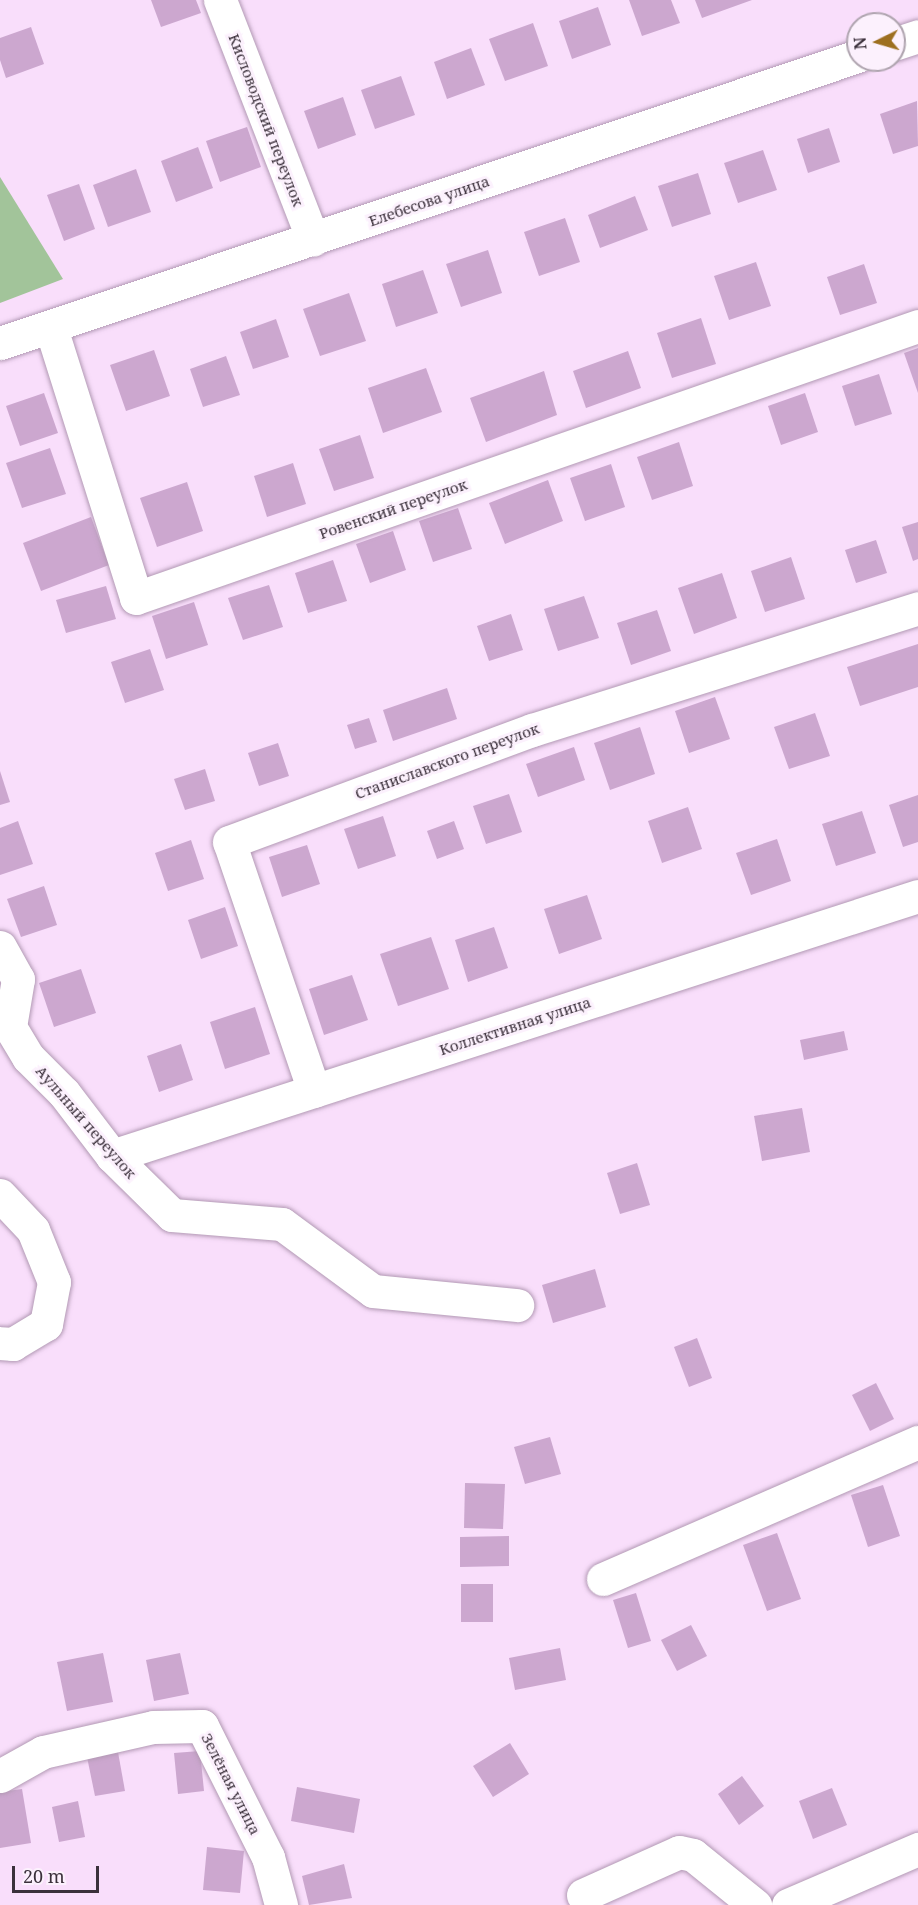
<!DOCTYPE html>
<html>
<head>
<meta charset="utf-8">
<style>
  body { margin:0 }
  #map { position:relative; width:918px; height:1905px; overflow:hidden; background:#f9defb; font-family:"Noto Serif",serif }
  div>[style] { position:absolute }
  .forest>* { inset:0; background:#a2c49a }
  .building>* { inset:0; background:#cca7cf }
  .roads { filter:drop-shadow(0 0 2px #b299b4) drop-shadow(0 0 2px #b299b4) }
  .street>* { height:33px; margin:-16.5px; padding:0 16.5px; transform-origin:16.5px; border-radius:16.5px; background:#fff }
  .primary>* { height:33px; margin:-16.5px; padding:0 16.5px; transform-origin:16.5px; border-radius:16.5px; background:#fff }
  span { translate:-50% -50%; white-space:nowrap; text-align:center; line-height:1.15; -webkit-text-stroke:6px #fcf1fd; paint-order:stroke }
  .street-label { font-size:15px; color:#3b303b }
  .north { position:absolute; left:846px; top:12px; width:60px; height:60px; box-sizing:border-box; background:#fcf1fd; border:2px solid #afa4af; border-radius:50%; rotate:265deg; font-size:16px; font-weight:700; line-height:24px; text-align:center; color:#3b303b }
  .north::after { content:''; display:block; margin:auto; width:21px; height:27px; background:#9d6f20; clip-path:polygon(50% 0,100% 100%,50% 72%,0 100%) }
  .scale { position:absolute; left:12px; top:1866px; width:87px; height:27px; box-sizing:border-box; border:3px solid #3b303b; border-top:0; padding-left:8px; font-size:18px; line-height:21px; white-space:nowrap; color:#3b303b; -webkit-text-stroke:4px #fcf1fd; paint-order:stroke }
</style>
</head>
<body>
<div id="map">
  <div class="forest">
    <div style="clip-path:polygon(0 177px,63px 279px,0 303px)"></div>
  </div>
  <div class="building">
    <div style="clip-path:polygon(151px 0,196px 0,201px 13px,161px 27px)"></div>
    <div style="clip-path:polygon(629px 0,671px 0,680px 23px,642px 36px)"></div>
    <div style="clip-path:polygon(695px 0,752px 0,702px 18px)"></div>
    <div style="clip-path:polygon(598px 7px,611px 45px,572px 59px,559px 21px)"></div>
    <div style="clip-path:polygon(533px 23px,548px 66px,505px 81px,489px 39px)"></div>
    <div style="clip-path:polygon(31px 27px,44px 64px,6px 78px,0 60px,0 38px)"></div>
    <div style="clip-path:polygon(471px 48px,485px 85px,447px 99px,434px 62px)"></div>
    <div style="clip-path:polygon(401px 76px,415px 115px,375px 129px,361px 90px)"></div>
    <div style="clip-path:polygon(343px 97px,356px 135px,318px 149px,304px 111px)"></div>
    <div style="clip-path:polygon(917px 101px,918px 146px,893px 154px,880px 114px)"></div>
    <div style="clip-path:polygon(247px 127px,261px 167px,220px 182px,206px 141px)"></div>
    <div style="clip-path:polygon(829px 128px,840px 162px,808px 173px,797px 139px)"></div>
    <div style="clip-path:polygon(198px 147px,213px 188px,176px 202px,161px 161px)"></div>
    <div style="clip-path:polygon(763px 150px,777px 190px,738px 203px,724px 163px)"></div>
    <div style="clip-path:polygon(136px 169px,151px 212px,108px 227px,93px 185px)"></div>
    <div style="clip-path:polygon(698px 173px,711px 214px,672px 227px,658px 186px)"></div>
    <div style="clip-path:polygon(79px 184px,95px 229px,64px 241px,47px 195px)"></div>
    <div style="clip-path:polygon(635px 196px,648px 230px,600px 248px,588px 215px)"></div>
    <div style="clip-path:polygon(565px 218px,580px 262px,539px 276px,524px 232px)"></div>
    <div style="clip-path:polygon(488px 250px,502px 293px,461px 307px,446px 264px)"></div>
    <div style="clip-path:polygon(756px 262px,771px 306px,729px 320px,714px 276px)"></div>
    <div style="clip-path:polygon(864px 264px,877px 303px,840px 315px,827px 277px)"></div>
    <div style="clip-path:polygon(423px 270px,438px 313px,396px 327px,382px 284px)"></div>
    <div style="clip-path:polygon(349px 293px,366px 341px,320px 356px,303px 309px)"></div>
    <div style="clip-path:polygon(701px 318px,716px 364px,672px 378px,657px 333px)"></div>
    <div style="clip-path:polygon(276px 319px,289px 357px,253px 369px,240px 332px)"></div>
    <div style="clip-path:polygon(918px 348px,918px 393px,904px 353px)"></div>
    <div style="clip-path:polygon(154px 350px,170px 396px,126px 411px,110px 365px)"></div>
    <div style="clip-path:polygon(628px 351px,641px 388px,586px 408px,573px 371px)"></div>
    <div style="clip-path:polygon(226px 356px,240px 395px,203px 407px,190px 369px)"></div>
    <div style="clip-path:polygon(426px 368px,442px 412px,383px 433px,368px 388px)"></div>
    <div style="clip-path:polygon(544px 371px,557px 415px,486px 442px,470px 398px)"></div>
    <div style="clip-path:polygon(879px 374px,892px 414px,855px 426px,842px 386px)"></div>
    <div style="clip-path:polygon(44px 393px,58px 433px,20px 446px,6px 406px)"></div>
    <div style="clip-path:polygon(805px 393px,818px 432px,781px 445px,768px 406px)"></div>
    <div style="clip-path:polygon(360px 435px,374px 478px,334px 491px,319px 449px)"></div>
    <div style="clip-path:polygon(679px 442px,693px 486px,652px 500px,637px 457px)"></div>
    <div style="clip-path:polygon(50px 448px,66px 494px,22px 508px,6px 463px)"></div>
    <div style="clip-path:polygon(293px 463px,306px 504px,267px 517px,254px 476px)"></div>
    <div style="clip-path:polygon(611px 464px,625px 507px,585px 521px,570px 478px)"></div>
    <div style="clip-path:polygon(548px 480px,563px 521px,505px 544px,489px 503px)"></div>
    <div style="clip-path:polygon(187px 482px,203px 531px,157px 547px,140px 498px)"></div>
    <div style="clip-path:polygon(458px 508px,472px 549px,433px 562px,419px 521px)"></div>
    <div style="clip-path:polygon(91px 517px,109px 565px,41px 591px,23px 543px)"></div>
    <div style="clip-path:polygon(918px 522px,918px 559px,913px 561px,902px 527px)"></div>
    <div style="clip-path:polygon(393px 531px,406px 570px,370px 583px,356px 544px)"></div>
    <div style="clip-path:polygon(876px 540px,887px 573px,856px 583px,845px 550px)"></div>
    <div style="clip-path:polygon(791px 557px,805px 599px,765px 612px,751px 571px)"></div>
    <div style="clip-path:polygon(333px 560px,347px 601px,308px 613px,295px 573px)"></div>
    <div style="clip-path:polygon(722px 573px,737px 618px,694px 634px,678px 588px)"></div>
    <div style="clip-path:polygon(269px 585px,283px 627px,243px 640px,228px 598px)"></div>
    <div style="clip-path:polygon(106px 586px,116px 619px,66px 633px,56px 600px)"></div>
    <div style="clip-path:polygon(584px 596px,599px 638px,558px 651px,544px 609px)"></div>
    <div style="clip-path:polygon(194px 602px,208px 645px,166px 659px,152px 616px)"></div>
    <div style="clip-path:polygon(657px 610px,671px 651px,631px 665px,617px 623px)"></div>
    <div style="clip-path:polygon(511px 614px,523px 650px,489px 661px,477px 626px)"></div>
    <div style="clip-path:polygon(918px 644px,918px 687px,860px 706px,847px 667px)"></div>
    <div style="clip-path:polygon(150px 649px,164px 690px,125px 703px,111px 662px)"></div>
    <div style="clip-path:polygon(447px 688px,457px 719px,393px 741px,383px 710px)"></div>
    <div style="clip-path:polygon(715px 697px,730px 739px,689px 753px,675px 711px)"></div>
    <div style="clip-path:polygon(815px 713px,830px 756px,789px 769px,774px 727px)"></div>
    <div style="clip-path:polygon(369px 718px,377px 742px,355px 749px,347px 725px)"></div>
    <div style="clip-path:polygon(640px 727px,655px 774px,610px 790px,594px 743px)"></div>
    <div style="clip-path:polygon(278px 743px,289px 776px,259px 786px,248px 753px)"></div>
    <div style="clip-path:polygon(574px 747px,585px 780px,538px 797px,526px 764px)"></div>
    <div style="clip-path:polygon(205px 769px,215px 801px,185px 810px,174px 779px)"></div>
    <div style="clip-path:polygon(0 771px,10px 802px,0 805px)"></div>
    <div style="clip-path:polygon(509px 794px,522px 832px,486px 844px,473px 806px)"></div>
    <div style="clip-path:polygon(918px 795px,918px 842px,903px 847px,889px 805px)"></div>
    <div style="clip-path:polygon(688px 807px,702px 849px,662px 863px,648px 821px)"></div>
    <div style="clip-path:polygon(862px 811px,876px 853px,836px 866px,822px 824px)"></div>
    <div style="clip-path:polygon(383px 816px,396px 856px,358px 869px,344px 829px)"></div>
    <div style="clip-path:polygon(18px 821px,33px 864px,0 875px,0 828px)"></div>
    <div style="clip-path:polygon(454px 821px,464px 849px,437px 859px,427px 831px)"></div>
    <div style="clip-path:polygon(777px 839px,791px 881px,751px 895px,736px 853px)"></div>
    <div style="clip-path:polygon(191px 840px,204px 879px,168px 891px,155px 853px)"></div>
    <div style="clip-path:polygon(307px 845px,320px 884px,282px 897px,269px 857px)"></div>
    <div style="clip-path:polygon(44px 886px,57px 925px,21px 937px,7px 899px)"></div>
    <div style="clip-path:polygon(587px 895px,602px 939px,559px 954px,544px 909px)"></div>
    <div style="clip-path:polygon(225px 907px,238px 946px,201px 959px,188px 920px)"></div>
    <div style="clip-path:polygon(494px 927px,508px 968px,468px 982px,455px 940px)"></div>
    <div style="clip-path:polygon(431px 937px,449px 989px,398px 1006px,380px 954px)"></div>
    <div style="clip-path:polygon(81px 969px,96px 1013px,54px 1027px,39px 983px)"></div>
    <div style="clip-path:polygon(352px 975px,368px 1020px,324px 1035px,309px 989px)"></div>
    <div style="clip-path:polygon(255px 1007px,270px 1054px,225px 1069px,210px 1022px)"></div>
    <div style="clip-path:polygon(844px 1031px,848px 1050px,804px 1060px,800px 1040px)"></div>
    <div style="clip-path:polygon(181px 1044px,193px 1080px,159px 1092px,147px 1056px)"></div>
    <div style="clip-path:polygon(802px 1108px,810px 1152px,762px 1161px,754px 1116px)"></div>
    <div style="clip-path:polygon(637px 1163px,650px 1205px,620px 1214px,607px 1173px)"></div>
    <div style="clip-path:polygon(595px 1269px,606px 1307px,553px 1323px,542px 1285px)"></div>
    <div style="clip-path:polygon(697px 1338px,712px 1378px,689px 1387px,674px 1347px)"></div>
    <div style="clip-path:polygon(876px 1383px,894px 1419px,870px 1431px,852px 1395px)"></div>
    <div style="clip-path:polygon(550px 1437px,561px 1474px,525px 1484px,514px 1447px)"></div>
    <div style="clip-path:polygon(465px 1483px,505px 1484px,503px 1529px,464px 1528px)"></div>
    <div style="clip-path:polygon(883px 1485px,900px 1536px,868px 1547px,851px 1495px)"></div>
    <div style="clip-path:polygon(777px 1533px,801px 1599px,767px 1611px,743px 1545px)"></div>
    <div style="clip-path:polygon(509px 1536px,509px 1566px,460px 1567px,460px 1537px)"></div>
    <div style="clip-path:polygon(461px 1584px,493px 1584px,493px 1622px,461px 1622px)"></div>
    <div style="clip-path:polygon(636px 1593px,651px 1641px,628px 1648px,613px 1600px)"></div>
    <div style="clip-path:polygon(691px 1625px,707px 1656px,677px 1671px,661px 1640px)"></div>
    <div style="clip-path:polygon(560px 1648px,566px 1680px,515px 1690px,509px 1658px)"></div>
    <div style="clip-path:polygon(103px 1653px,113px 1702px,67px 1711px,57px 1662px)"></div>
    <div style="clip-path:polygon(180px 1653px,189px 1694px,154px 1701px,146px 1660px)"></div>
    <div style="clip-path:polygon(510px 1743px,529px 1774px,493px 1797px,473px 1766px)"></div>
    <div style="clip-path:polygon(200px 1751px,204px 1791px,178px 1794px,174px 1753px)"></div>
    <div style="clip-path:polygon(118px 1752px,125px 1791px,95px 1796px,87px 1757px)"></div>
    <div style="clip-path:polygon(742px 1776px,764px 1806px,739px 1825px,718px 1794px)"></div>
    <div style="clip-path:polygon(297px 1787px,360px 1799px,354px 1833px,291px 1821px)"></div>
    <div style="clip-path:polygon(832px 1788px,847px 1825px,813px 1839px,799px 1801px)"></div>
    <div style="clip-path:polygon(22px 1789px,31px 1843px,0 1848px,0 1792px)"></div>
    <div style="clip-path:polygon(78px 1801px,85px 1837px,59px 1842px,52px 1807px)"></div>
    <div style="clip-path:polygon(207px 1847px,244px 1851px,240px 1893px,203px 1890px)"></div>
    <div style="clip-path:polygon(344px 1864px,352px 1898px,309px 1905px,302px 1876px)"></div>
  </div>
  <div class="roads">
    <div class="street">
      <div style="left:220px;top:0;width:257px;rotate:68.8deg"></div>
      <div style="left:51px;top:328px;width:283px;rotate:72.5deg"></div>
      <div style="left:136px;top:598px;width:828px;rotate:-19.18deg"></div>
      <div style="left:0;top:947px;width:37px;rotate:61deg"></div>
      <div style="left:18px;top:979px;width:49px;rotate:99.5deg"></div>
      <div style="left:10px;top:1027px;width:35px;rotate:59deg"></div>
      <div style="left:28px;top:1057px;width:51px;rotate:45deg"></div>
      <div style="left:64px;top:1093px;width:79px;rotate:52.7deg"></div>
      <div style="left:112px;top:1156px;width:84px;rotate:44.5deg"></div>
      <div style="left:172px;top:1215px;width:110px;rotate:4.7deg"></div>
      <div style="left:282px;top:1224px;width:113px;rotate:36.4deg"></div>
      <div style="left:373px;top:1291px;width:145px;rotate:5.6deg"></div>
      <div style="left:314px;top:1091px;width:263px;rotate:-108.8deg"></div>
      <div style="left:229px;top:842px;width:323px;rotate:-20.3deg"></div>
      <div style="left:532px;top:730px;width:405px;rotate:-17.5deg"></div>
      <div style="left:112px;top:1156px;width:847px;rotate:-17.88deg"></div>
      <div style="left:0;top:1195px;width:48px;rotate:46.7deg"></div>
      <div style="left:33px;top:1230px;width:56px;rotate:68deg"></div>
      <div style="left:54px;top:1282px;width:43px;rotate:100.8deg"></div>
      <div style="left:46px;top:1324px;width:39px;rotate:149deg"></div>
      <div style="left:13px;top:1344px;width:13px;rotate:-176deg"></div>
      <div style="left:603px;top:1579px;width:344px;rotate:-23.5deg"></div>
      <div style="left:0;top:1776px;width:49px;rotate:-29.2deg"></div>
      <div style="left:43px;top:1752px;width:113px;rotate:-12.8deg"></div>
      <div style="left:153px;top:1727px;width:49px;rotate:-1.2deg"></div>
      <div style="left:202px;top:1726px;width:147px;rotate:63.3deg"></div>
      <div style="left:268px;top:1857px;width:50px;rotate:74.8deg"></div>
      <div style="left:583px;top:1895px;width:105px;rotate:-24.1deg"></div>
      <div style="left:679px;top:1852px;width:14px;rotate:12deg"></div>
      <div style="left:693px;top:1855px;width:80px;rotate:38.9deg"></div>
      <div style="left:788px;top:1905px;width:142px;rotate:-23.3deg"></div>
    </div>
    <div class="primary">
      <div style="left:894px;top:44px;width:25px;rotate:-18deg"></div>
      <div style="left:0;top:343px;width:905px;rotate:-18.5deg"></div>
    </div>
  </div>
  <div class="street-label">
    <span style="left:266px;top:120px;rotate:69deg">Кисловодский переулок</span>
    <span style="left:429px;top:201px;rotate:-19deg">Елебесова улица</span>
    <span style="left:393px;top:509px;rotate:-19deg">Ровенский переулок</span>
    <span style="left:447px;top:761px;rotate:-20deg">Станиславского переулок</span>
    <span style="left:515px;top:1026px;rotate:-18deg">Коллективная улица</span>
    <span style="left:86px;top:1122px;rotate:49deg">Аульный переулок</span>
    <span style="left:231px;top:1784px;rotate:63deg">Зелёная улица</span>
  </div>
  <div class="north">N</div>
  <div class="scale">20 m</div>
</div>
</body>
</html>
